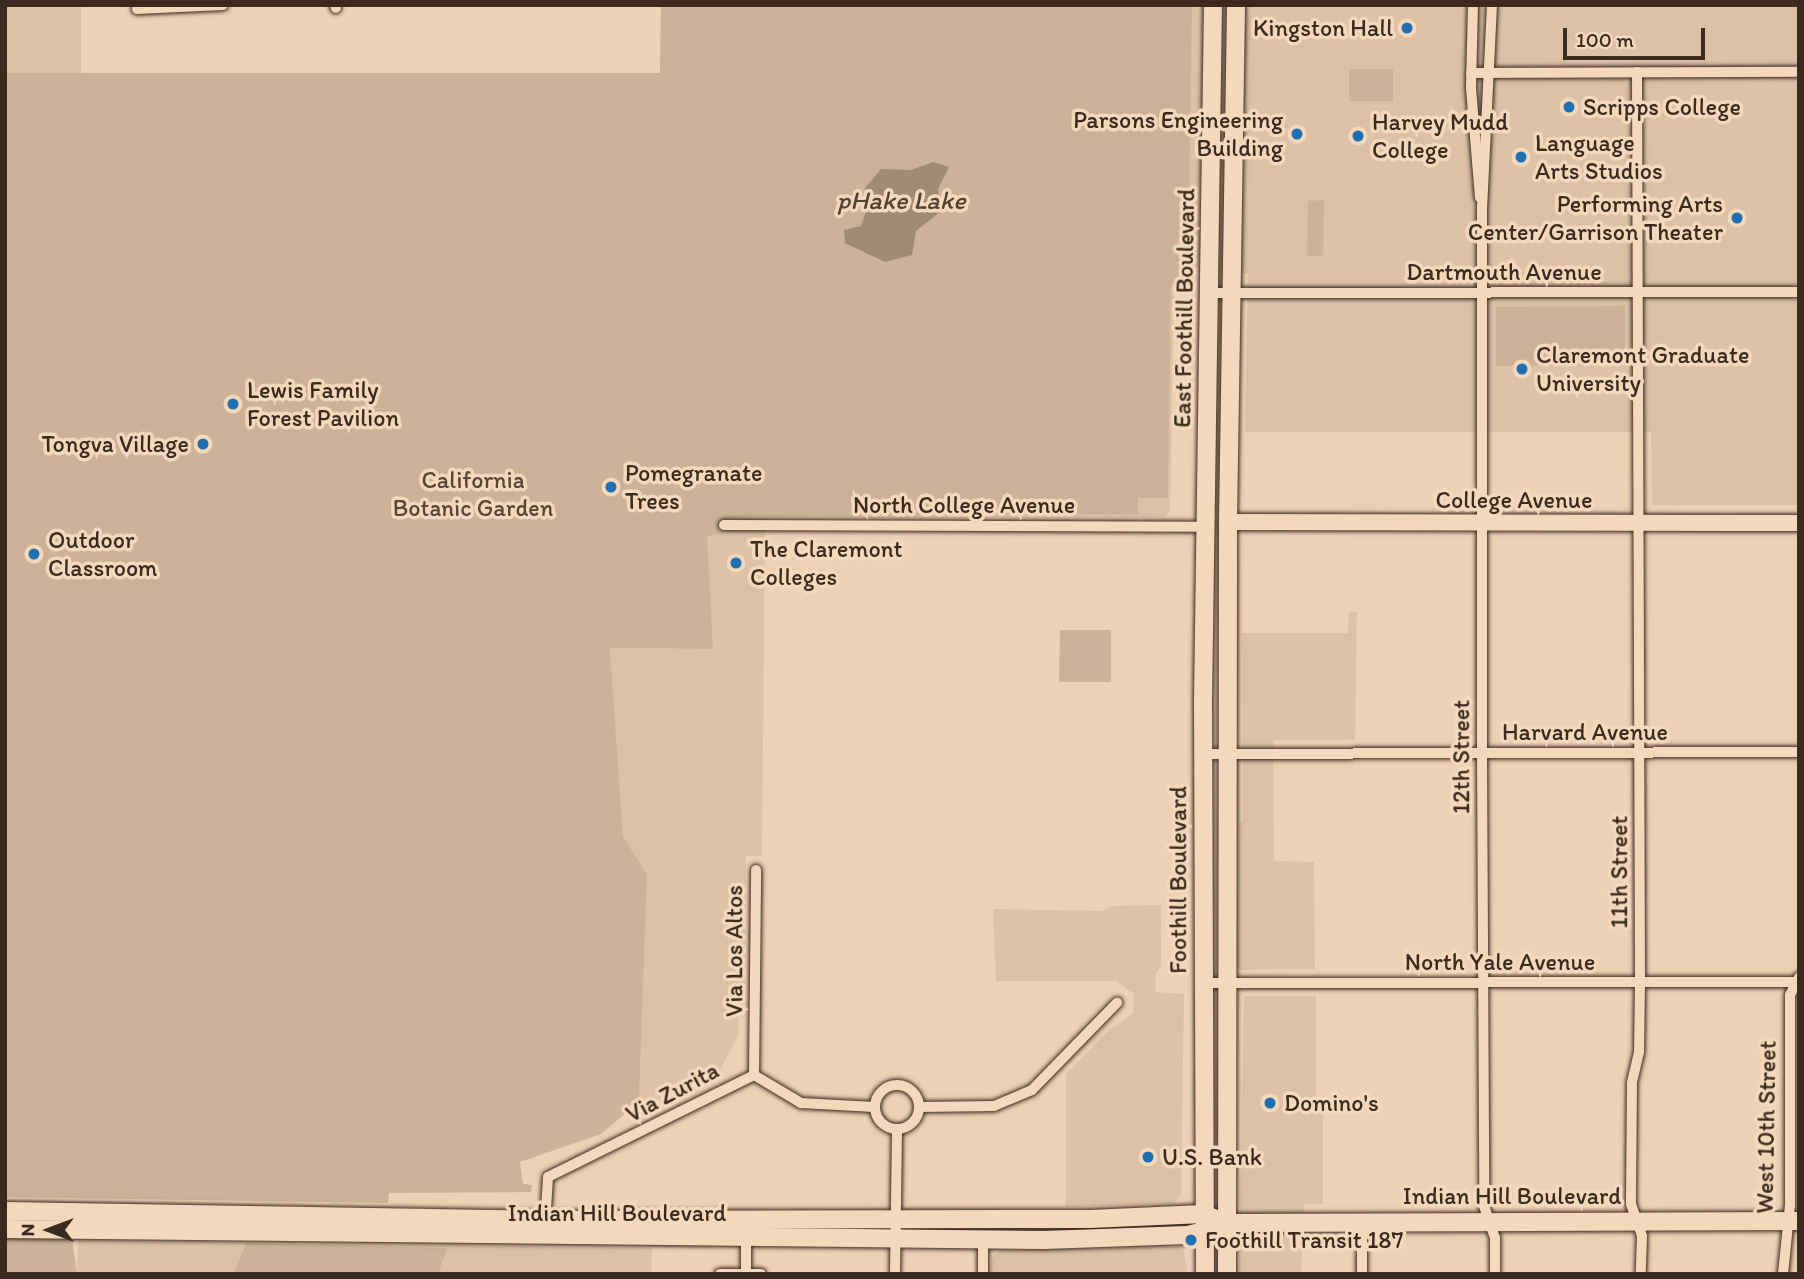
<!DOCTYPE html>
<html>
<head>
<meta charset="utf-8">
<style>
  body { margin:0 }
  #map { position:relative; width:1804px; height:1279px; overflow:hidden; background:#edd1b5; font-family:Itim,sans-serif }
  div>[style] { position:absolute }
  .built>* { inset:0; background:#dcc1a7 }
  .green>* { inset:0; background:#ccb299 }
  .water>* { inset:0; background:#a18b75 }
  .roads { filter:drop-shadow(0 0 2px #3b2a1e) drop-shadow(0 0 2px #3b2a1e) }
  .street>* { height:10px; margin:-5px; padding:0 5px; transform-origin:5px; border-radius:5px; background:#f4d8bb }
  .street>.ring { margin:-5px; padding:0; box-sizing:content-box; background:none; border:10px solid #f4d8bb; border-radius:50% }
  .secondary>* { height:16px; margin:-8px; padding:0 8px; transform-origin:8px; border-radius:8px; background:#f4d8bb }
  .primary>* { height:18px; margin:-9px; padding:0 9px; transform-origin:9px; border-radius:9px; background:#f4d8bb }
  .dots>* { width:19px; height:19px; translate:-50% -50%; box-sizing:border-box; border:4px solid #f4d8bb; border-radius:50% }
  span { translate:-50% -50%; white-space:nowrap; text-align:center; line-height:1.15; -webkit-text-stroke:7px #f4d8bb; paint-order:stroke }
  .poi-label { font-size:24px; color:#3b2a1e }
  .right { translate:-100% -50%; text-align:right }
  .left { translate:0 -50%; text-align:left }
  .street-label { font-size:24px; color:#3b2a1e }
  .park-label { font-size:24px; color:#584537 }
  .water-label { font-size:26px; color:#544234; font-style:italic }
  .frame { position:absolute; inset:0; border:7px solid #3b2a1e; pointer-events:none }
  .north { position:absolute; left:14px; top:1195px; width:70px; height:70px; -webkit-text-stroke:5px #f4d8bb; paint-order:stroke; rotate:270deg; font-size:19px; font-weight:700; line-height:28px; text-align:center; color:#3b2a1e }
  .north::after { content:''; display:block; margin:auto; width:24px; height:32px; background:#3b2a1e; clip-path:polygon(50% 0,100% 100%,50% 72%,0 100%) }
  .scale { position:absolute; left:1563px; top:28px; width:142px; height:32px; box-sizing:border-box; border:4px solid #3b2a1e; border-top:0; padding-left:9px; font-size:21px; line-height:24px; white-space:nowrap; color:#3b2a1e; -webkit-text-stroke:5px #f4d8bb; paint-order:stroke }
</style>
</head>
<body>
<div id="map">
  <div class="built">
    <div style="clip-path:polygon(5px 5px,81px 5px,81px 73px,660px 73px,661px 5px,1799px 5px,1799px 505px,1652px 505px,1651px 432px,1245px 432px,1248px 274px,1193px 266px,1174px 293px,1170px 510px,1165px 517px,765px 518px,762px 856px,746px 856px,745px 986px,740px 986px,738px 1036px,719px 1072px,682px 1097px,639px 1102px,647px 874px,623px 837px,610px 648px,713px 649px,706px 536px,5px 388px)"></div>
    <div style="clip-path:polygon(1349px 612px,1357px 612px,1355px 740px,1273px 740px,1274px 861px,1314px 862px,1315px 969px,1241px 970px,1236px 965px,1239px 823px,1243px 820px,1242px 633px,1348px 633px)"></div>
    <div style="clip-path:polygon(1161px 905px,1161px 967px,1156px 972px,1155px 992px,1184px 994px,1181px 1195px,1174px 1203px,1066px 1207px,1066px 1074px,1109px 1030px,1133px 1013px,1134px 994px,1116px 981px,996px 981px,993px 909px,1103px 911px,1112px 906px)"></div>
    <div style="clip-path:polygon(1244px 996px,1316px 996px,1316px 1102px,1323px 1103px,1323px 1204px,1304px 1204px,1301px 1274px,1239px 1274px)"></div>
    <div style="clip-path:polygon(78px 1241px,652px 1248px,651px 1274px,77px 1274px)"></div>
    <div style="clip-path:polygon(1183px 1247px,1188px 1274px,991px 1274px,991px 1259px,1001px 1250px)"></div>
  </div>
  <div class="green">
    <div style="clip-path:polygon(661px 5px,1192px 5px,1188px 271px,1171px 287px,1168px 498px,1138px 498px,1138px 514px,748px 516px,725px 519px,724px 532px,707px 536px,713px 649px,610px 648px,623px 837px,647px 874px,639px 1102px,601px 1134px,520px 1162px,523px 1184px,532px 1185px,531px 1192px,389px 1193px,388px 1203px,5px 1197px,5px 73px,660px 73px)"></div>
    <div style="clip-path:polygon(1349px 69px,1393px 69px,1393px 101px,1349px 101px)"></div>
    <div style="clip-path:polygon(1324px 200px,1323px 256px,1307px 256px,1308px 201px)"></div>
    <div style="clip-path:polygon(1625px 306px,1625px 365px,1496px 366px,1496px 307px)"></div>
    <div style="clip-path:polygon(1060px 630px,1111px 630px,1111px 682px,1059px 682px)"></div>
    <div style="clip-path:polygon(1797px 992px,1799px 992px,1799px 1207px,1797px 1207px)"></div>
    <div style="clip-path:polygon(5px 1238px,72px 1238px,77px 1274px,5px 1274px)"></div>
    <div style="clip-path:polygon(246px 1243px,447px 1248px,438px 1274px,234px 1274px)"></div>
  </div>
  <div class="water">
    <div style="clip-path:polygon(933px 162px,949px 167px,938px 189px,941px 211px,916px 231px,912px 255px,885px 262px,845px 243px,844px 230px,861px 226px,869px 202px,865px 188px,881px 169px,911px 170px)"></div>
  </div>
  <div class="roads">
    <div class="street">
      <div style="left:335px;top:5px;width:3px;rotate:72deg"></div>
      <div style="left:1473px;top:5px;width:83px;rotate:91.4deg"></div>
      <div style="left:1471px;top:88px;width:110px;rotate:85.3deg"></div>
      <div style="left:1492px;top:5px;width:202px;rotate:92.8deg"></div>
      <div style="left:1482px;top:207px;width:546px;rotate:90deg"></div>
      <div style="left:1482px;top:753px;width:453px;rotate:89.7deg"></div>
      <div style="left:1484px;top:1206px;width:34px;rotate:71deg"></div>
      <div style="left:1495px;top:1238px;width:36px;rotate:90deg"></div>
      <div style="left:137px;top:9px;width:86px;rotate:-2.7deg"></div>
      <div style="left:1637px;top:72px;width:911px;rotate:89.81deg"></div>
      <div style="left:1640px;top:983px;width:69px;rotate:90.8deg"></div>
      <div style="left:1639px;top:1052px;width:32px;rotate:103deg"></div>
      <div style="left:1632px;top:1083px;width:121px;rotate:90.5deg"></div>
      <div style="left:1631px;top:1204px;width:34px;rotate:71deg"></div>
      <div style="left:1642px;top:1236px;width:38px;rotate:92deg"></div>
      <div style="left:1471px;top:73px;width:328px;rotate:-0.2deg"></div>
      <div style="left:1209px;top:293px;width:590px;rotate:-0.1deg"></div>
      <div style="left:724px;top:525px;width:481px;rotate:0.2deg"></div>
      <div style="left:1203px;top:754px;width:596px;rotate:-0.19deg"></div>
      <div style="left:1202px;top:983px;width:597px;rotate:-0.1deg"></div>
      <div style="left:754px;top:1075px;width:205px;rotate:-89.4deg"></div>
      <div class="ring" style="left:875px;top:1085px;width:34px;height:34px"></div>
      <div style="left:919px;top:1107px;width:75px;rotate:-0.8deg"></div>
      <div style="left:994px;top:1106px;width:41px;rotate:-22.8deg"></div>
      <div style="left:1032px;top:1090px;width:122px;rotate:-45.7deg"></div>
      <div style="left:545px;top:1225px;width:48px;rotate:-86.4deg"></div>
      <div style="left:548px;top:1177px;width:230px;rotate:-26.3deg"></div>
      <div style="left:754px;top:1075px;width:55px;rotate:30.8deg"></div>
      <div style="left:801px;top:1103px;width:73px;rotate:3.1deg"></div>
      <div style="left:983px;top:1239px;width:35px;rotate:90deg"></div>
      <div style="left:746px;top:1273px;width:40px;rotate:-90deg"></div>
      <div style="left:720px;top:1274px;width:41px"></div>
      <div style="left:895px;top:1274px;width:145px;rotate:-89.2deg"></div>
      <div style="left:1362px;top:1274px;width:53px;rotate:-90deg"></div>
      <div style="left:1783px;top:1274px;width:69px;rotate:-84.2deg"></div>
      <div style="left:1790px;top:1205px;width:210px;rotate:-90deg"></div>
      <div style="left:1790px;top:995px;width:20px;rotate:-63deg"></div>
    </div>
    <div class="secondary">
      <div style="left:1228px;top:522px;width:571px;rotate:0.1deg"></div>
    </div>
    <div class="primary">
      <div style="left:5px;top:1211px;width:541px;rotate:0.95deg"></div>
      <div style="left:546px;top:1220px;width:544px;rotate:-0.11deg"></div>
      <div style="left:1090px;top:1219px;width:113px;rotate:-2.5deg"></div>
      <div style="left:1203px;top:1214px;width:25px;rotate:21deg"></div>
      <div style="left:1226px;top:1223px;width:573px;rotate:-0.2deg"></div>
      <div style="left:5px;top:1229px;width:1039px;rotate:0.61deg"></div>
      <div style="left:1044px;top:1240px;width:143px;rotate:-2deg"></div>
      <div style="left:1187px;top:1235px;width:27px;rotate:-13deg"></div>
      <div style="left:1205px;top:1274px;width:573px;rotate:-90.2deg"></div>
      <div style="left:1203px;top:701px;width:696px;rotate:-89.18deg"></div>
      <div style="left:1227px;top:1274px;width:752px;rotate:-89.92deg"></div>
      <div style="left:1228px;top:522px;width:517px;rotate:-89.11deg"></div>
    </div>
  </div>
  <div class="dots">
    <div style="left:1407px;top:28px;background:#1f6fb2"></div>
    <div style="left:1569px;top:107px;background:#1f6fb2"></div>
    <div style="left:1297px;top:134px;background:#1f6fb2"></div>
    <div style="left:1358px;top:136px;background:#1f6fb2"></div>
    <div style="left:1521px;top:157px;background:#1f6fb2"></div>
    <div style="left:1737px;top:218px;background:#1f6fb2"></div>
    <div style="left:1522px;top:369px;background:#1f6fb2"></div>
    <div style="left:233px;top:404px;background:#1f6fb2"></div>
    <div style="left:203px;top:444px;background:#1f6fb2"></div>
    <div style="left:611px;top:487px;background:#1f6fb2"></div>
    <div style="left:34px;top:554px;background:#1f6fb2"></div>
    <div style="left:736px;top:563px;background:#1f6fb2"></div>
    <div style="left:1270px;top:1103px;background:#1f6fb2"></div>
    <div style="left:1148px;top:1157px;background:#1f6fb2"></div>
    <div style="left:1191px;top:1240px;background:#1f6fb2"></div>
  </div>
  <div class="poi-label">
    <span class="right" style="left:1393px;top:28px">Kingston Hall</span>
    <span class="left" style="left:1583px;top:107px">Scripps College</span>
    <span class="right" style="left:1283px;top:134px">Parsons Engineering<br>Building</span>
    <span class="left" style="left:1372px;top:136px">Harvey Mudd<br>College</span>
    <span class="left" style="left:1535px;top:157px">Language<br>Arts Studios</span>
    <span class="right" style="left:1723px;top:218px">Performing Arts<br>Center/Garrison Theater</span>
    <span class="left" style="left:1536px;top:369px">Claremont Graduate<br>University</span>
    <span class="left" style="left:247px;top:404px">Lewis Family<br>Forest Pavilion</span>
    <span class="right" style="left:189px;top:444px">Tongva Village</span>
    <span class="left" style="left:625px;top:487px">Pomegranate<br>Trees</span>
    <span class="left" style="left:48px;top:554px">Outdoor<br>Classroom</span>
    <span class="left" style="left:750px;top:563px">The Claremont<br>Colleges</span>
    <span class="left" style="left:1284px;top:1103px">Domino's</span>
    <span class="left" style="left:1162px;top:1157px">U.S. Bank</span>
    <span class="left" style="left:1205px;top:1240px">Foothill Transit 187</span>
  </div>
  <div class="street-label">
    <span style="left:1504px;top:272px">Dartmouth Avenue</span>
    <span style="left:1184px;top:308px;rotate:-89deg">East Foothill Boulevard</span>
    <span style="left:1514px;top:500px">College Avenue</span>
    <span style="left:964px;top:505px">North College Avenue</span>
    <span style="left:1585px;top:732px">Harvard Avenue</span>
    <span style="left:1461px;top:757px;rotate:-90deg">12th Street</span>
    <span style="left:1619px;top:872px;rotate:-90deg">11th Street</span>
    <span style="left:1178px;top:880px;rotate:-90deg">Foothill Boulevard</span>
    <span style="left:734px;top:951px;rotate:-90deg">Via Los Altos</span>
    <span style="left:1500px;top:962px">North Yale Avenue</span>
    <span style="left:672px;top:1092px;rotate:-28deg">Via Zurita</span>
    <span style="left:1766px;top:1127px;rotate:-89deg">West 10th Street</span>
    <span style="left:1512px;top:1196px">Indian Hill Boulevard</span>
    <span style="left:617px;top:1213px">Indian Hill Boulevard</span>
  </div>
  <div class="park-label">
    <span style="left:473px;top:494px">California<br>Botanic Garden</span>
  </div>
  <div class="water-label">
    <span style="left:901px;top:201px">pHake Lake</span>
  </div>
  <div class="frame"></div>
  <div class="north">N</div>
  <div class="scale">100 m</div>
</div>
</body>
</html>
